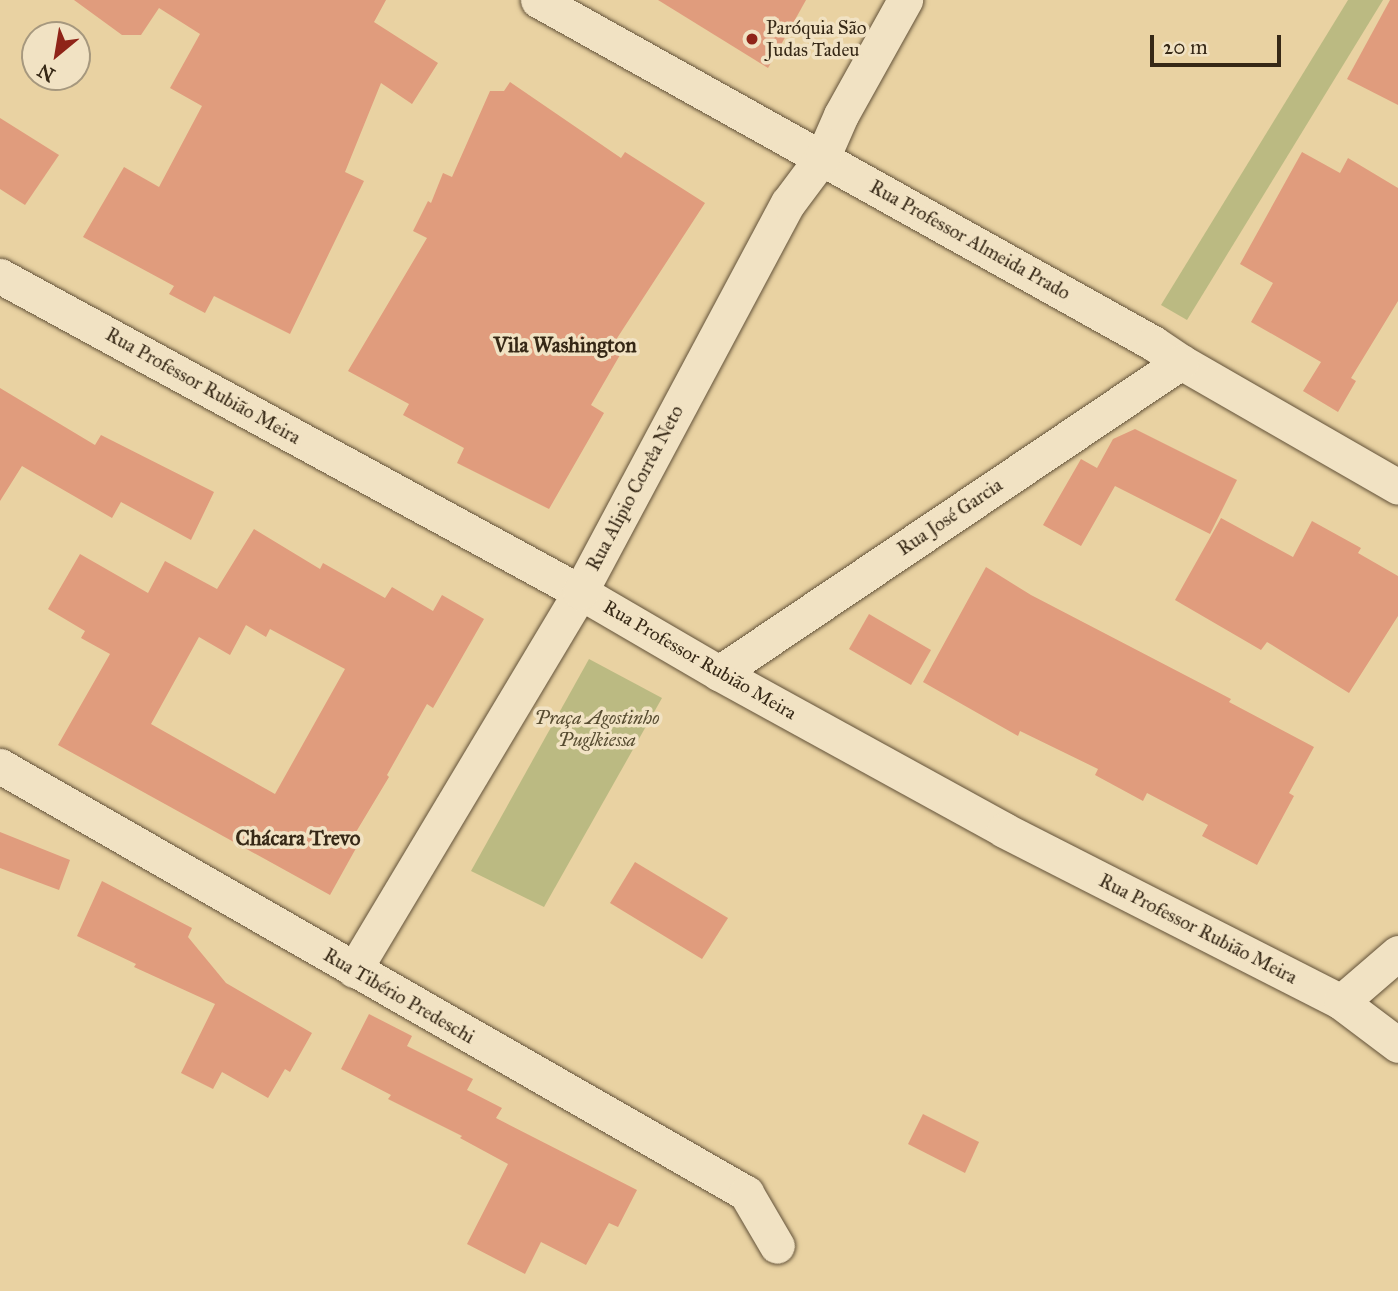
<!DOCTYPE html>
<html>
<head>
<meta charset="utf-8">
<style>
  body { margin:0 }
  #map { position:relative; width:1398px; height:1291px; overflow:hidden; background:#e9d2a2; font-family:"IM FELL Great Primer",serif }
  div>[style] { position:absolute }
  .green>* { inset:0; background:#bbba82 }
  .building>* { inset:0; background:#e09c7d }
  .roads { filter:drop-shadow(0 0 2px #635239) drop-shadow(0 0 2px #635239) }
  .street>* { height:35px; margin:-17.5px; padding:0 17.5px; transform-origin:17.5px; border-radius:17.5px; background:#f1e2c3 }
  .dots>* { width:19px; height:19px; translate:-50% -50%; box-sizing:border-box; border:4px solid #f1e2c3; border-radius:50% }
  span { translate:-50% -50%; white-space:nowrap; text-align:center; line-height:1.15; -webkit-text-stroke:7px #f1e2c3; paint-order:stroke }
  .poi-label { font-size:19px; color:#362816 }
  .left { translate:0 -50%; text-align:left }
  .street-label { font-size:19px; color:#362816 }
  .park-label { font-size:19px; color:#574c31; font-style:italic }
  .neighbourhood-label { font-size:21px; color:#362816; font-weight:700 }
  .north { position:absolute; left:21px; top:21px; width:70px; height:70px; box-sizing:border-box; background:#f1e2c3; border:2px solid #a6987e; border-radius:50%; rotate:210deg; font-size:19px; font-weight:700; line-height:28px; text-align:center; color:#362816 }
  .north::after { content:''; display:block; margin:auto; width:24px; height:32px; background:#8f2418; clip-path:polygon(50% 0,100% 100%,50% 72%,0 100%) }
  .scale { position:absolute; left:1150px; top:35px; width:131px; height:32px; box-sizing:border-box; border:4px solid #362816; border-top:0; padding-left:9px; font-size:21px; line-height:24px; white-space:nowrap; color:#362816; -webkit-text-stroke:5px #f1e2c3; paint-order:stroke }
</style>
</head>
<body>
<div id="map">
  <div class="green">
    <div style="clip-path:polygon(1348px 0,1383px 0,1187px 320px,1161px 305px)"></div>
    <div style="clip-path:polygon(589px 659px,662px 698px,544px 907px,471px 871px)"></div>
  </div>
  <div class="building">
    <div style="clip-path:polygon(74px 0,386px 0,374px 22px,438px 63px,412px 104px,381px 83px,345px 172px,364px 181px,290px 334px,214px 296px,205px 313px,169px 294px,174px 286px,83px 237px,124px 167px,159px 187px,202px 106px,170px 88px,200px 34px,159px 8px,141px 35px,122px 35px)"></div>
    <div style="clip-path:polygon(658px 0,806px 0,768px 68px)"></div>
    <div style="clip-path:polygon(1390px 0,1398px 0,1398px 105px,1347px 79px)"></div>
    <div style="clip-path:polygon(510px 82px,621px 158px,625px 152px,705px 203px,610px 349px,620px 355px,591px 405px,604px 413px,549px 509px,457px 463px,464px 448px,403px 415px,409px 404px,348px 371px,427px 238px,413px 231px,428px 201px,431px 203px,443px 173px,452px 177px,490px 91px,504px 91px)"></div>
    <div style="clip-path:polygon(0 118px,59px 155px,25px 205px,0 189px)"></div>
    <div style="clip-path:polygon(1302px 152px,1340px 173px,1348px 158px,1398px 188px,1398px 301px,1351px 378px,1356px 381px,1338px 412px,1303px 391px,1321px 362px,1251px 322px,1273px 283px,1240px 264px)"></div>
    <div style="clip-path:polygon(0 388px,95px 445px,101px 435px,214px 492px,191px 540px,121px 502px,112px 518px,22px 466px,0 501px)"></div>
    <div style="clip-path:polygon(1135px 429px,1237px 480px,1210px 534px,1115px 486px,1081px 546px,1043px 525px,1081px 459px,1097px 468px,1113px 439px)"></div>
    <div style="clip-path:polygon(1221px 518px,1293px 557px,1312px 521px,1361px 548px,1358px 553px,1398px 576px,1398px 616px,1349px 693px,1267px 642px,1261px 650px,1175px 600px)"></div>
    <div style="clip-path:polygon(evenodd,254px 529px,320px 569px,323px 563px,385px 598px,392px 587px,433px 611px,442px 595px,484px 619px,433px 708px,427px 704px,387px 775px,389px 777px,353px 837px,360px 841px,330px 895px,58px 745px,110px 654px,81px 638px,85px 631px,48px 609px,80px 554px,148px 593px,165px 561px,217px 589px,254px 529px,246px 625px,266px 637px,270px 629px,345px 669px,275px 794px,151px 724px,199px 637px,230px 655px,246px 625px)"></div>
    <div style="clip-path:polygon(986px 567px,1031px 595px,1231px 699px,1229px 702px,1314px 747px,1289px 793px,1294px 796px,1257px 865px,1202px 836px,1208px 825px,1147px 793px,1143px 801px,1095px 775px,1098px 769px,1020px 731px,1018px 736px,923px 682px)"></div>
    <div style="clip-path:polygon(869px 614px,931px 650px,911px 685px,849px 649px)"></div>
    <div style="clip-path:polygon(0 832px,70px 860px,59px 890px,0 868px)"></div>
    <div style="clip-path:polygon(635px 862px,728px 918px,702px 959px,610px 903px)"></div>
    <div style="clip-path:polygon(102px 881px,192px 928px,188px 937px,226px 983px,312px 1033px,290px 1072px,285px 1069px,268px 1098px,222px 1072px,213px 1089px,181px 1073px,215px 1004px,134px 967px,136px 964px,77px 936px)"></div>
    <div style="clip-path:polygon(369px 1014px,412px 1036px,407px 1046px,473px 1079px,467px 1090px,502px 1108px,496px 1118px,637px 1190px,618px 1227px,609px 1223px,586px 1265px,541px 1242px,525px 1274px,467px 1244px,508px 1164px,460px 1138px,462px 1136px,388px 1099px,391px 1095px,341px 1069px)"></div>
    <div style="clip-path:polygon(923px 1114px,979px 1142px,965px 1173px,908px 1144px)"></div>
  </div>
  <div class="roads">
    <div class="street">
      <div style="left:538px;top:0;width:704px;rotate:29.15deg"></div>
      <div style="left:1153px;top:343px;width:34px;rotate:34deg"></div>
      <div style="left:1181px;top:362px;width:250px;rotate:29.9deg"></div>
      <div style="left:0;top:276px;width:660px;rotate:28.58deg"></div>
      <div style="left:580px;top:592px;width:161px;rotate:30.2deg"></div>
      <div style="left:719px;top:673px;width:325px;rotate:28.8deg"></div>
      <div style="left:1004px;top:830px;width:378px;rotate:27deg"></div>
      <div style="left:1341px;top:1002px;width:71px;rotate:37deg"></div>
      <div style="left:719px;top:673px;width:557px;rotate:-33.95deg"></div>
      <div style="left:0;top:766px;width:860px;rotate:29.79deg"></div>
      <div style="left:746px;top:1193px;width:61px;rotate:59.7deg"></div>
      <div style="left:354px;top:970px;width:440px;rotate:-59.1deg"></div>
      <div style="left:580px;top:592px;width:441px;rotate:-61.9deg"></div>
      <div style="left:788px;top:203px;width:59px;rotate:-53.3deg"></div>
      <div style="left:823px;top:156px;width:45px;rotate:-66.3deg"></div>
      <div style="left:841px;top:115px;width:132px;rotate:-60.9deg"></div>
      <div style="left:1341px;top:1002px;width:75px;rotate:-40.7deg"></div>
    </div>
  </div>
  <div class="dots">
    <div style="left:752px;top:39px;background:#8f2418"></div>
  </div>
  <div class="poi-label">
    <span class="left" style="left:766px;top:39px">Paróquia São<br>Judas Tadeu</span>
  </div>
  <div class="street-label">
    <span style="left:970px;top:240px;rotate:29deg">Rua Professor Almeida Prado</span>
    <span style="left:203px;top:386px;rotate:29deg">Rua Professor Rubião Meira</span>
    <span style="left:635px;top:488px;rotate:-62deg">Rua Alipio Corrêa Neto</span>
    <span style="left:950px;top:517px;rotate:-34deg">Rua José Garcia</span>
    <span style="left:700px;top:660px;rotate:30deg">Rua Professor Rubião Meira</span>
    <span style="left:1198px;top:929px;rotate:27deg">Rua Professor Rubião Meira</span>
    <span style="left:399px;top:996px;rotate:30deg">Rua Tibério Predeschi</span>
  </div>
  <div class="park-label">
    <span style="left:597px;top:729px">Praça Agostinho<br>Puglkiessa</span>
  </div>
  <div class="neighbourhood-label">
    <span style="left:565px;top:345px">Vila Washington</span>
    <span style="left:298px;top:838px">Chácara Trevo</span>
  </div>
  <div class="north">N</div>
  <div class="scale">20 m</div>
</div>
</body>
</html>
